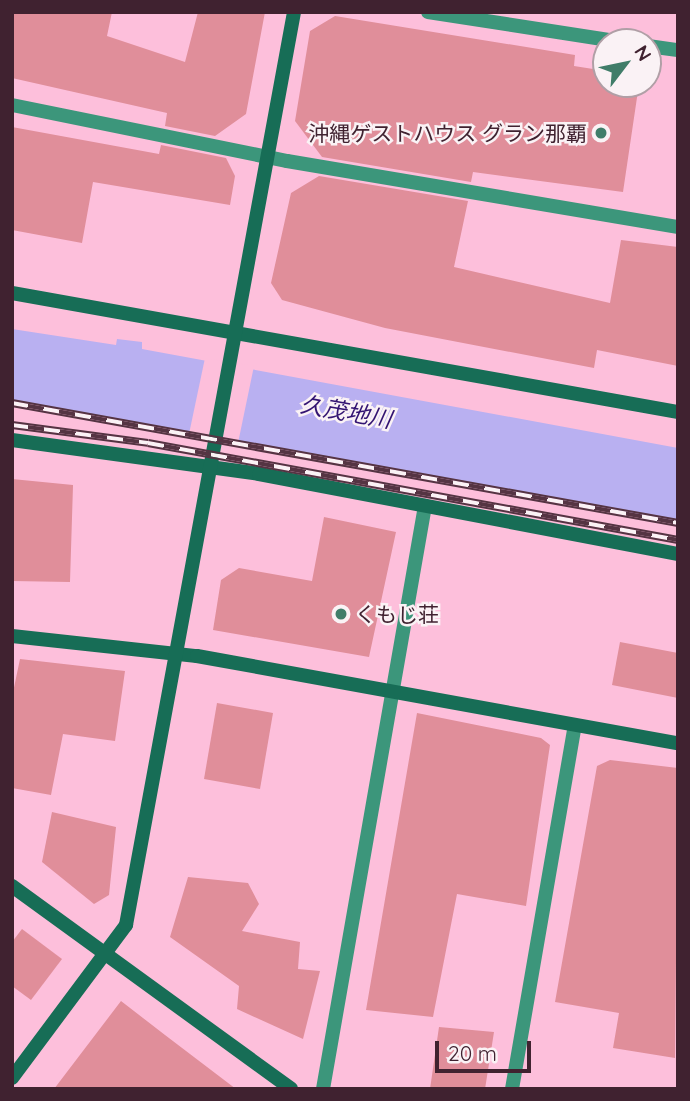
<!DOCTYPE html>
<html>
<head>
<meta charset="utf-8">
<style>
  body { margin:0 }
  #map { position:relative; width:690px; height:1101px; overflow:hidden; background:#fdbfdb; font-family:Quicksand,"Noto Sans JP",sans-serif }
  div>[style] { position:absolute }
  .water>* { inset:0; background:#b9b0f1 }
  .pier>* { inset:0; background:#fdbfdb }
  .building>* { inset:0; background:#e08e9a }
  .street>* { height:14px; margin:-7px; padding:0 7px; transform-origin:7px; border-radius:7px; background:#3c967b }
  .secondary>* { height:14px; margin:-7px; padding:0 7px; transform-origin:7px; border-radius:7px; background:#176d56 }
  .rail>* { height:8px; margin-top:-4px; transform-origin:0; background:repeating-linear-gradient(90deg,#faf2f5 0 16px,#553443 0 32px); box-sizing:border-box; border-block:2px solid #553443 }
  .dots>* { width:19px; height:19px; translate:-50% -50%; box-sizing:border-box; border:4px solid #faf2f5; border-radius:50% }
  span { translate:-50% -50%; white-space:nowrap; text-align:center; line-height:1.15; -webkit-text-stroke:5px #faf2f5; paint-order:stroke }
  .poi-label { font-size:21px; color:#402230 }
  .right { translate:-100% -50%; text-align:right }
  .left { translate:0 -50%; text-align:left }
  .water-label { font-size:23px; color:#331472; font-style:italic }
  .frame { position:absolute; inset:0; border:14px solid #402230; pointer-events:none }
  .north { position:absolute; left:592px; top:28px; width:70px; height:70px; box-sizing:border-box; background:#faf2f5; border:2px solid #b09fa6; border-radius:50%; rotate:58deg; font-size:19px; font-weight:700; line-height:28px; text-align:center; color:#402230 }
  .north::after { content:''; display:block; margin:auto; width:24px; height:32px; background:#407d69; clip-path:polygon(50% 0,100% 100%,50% 72%,0 100%) }
  .scale { position:absolute; left:435px; top:1041px; width:96px; height:32px; box-sizing:border-box; border:4px solid #402230; border-top:0; padding-left:9px; font-size:21px; line-height:24px; white-space:nowrap; color:#402230; -webkit-text-stroke:5px #faf2f5; paint-order:stroke }
</style>
</head>
<body>
<div id="map">
  <div class="water">
    <div style="clip-path:polygon(12px 329px,116px 345px,117px 339px,142px 342px,142px 349px,678px 448px,678px 521px,12px 400px)"></div>
  </div>
  <div class="pier">
    <div style="clip-path:polygon(205px 358px,254px 366px,238px 443px,189px 434px)"></div>
  </div>
  <div class="building">
    <div style="clip-path:polygon(12px 12px,112px 12px,107px 36px,185px 62px,198px 12px,265px 12px,246px 114px,215px 136px,165px 126px,167px 113px,12px 78px)"></div>
    <div style="clip-path:polygon(335px 16px,575px 55px,574px 66px,606px 71px,606px 84px,639px 84px,623px 192px,473px 172px,471px 182px,322px 157px,295px 121px,310px 31px)"></div>
    <div style="clip-path:polygon(12px 127px,159px 154px,161px 145px,226px 158px,235px 176px,230px 205px,93px 182px,82px 243px,12px 230px)"></div>
    <div style="clip-path:polygon(319px 176px,468px 201px,454px 267px,610px 303px,621px 240px,678px 247px,678px 366px,597px 350px,594px 368px,385px 328px,282px 300px,271px 283px,291px 193px)"></div>
    <div style="clip-path:polygon(12px 479px,73px 485px,70px 582px,12px 581px)"></div>
    <div style="clip-path:polygon(324px 517px,396px 532px,369px 657px,213px 630px,221px 580px,239px 568px,312px 581px)"></div>
    <div style="clip-path:polygon(620px 642px,678px 653px,678px 698px,612px 685px)"></div>
    <div style="clip-path:polygon(20px 659px,125px 671px,115px 741px,63px 734px,51px 795px,12px 788px,12px 697px)"></div>
    <div style="clip-path:polygon(217px 703px,273px 713px,260px 789px,204px 779px)"></div>
    <div style="clip-path:polygon(417px 713px,541px 738px,550px 745px,526px 906px,457px 894px,433px 1017px,366px 1010px)"></div>
    <div style="clip-path:polygon(610px 760px,678px 768px,675px 1058px,613px 1048px,619px 1013px,555px 1002px,597px 766px)"></div>
    <div style="clip-path:polygon(52px 812px,116px 827px,109px 895px,94px 904px,42px 862px)"></div>
    <div style="clip-path:polygon(188px 877px,248px 883px,259px 904px,242px 931px,300px 942px,298px 969px,320px 971px,303px 1039px,237px 1009px,239px 986px,170px 937px)"></div>
    <div style="clip-path:polygon(22px 929px,62px 959px,31px 1000px,12px 986px,12px 942px)"></div>
    <div style="clip-path:polygon(121px 1001px,165px 1035px,236px 1089px,54px 1089px)"></div>
    <div style="clip-path:polygon(439px 1027px,494px 1032px,485px 1089px,430px 1089px)"></div>
  </div>
  <div class="street">
    <div style="left:428px;top:12px;width:196px;rotate:8.8deg"></div>
    <div style="left:648px;top:46px;width:30px;rotate:8deg"></div>
    <div style="left:12px;top:105px;width:281px;rotate:11.5deg"></div>
    <div style="left:287px;top:161px;width:397px;rotate:9.6deg"></div>
    <div style="left:323px;top:1089px;width:592px;rotate:-80.08deg"></div>
    <div style="left:512px;top:1089px;width:369px;rotate:-80.2deg"></div>
  </div>
  <div class="secondary">
    <div style="left:12px;top:293px;width:677px;rotate:10.13deg"></div>
    <div style="left:12px;top:440px;width:249px;rotate:7.8deg"></div>
    <div style="left:259px;top:474px;width:427px;rotate:10.8deg"></div>
    <div style="left:12px;top:636px;width:186px;rotate:6.2deg"></div>
    <div style="left:197px;top:656px;width:489px;rotate:10.3deg"></div>
    <div style="left:12px;top:886px;width:345px;rotate:36deg"></div>
    <div style="left:12px;top:1078px;width:191px;rotate:-53.3deg"></div>
    <div style="left:126px;top:925px;width:928px;rotate:-79.57deg"></div>
  </div>
  <div class="rail">
    <div style="left:12px;top:403px;width:677px;rotate:10.21deg"></div>
    <div style="left:12px;top:425px;width:137px;rotate:7.5deg"></div>
    <div style="left:148px;top:443px;width:539px;rotate:10.37deg"></div>
  </div>
  <div class="dots">
    <div style="left:601px;top:133px;background:#407d69"></div>
    <div style="left:341px;top:614px;background:#407d69"></div>
  </div>
  <div class="poi-label">
    <span class="right" style="left:587px;top:133px">沖縄ゲストハウス グラン那覇</span>
    <span class="left" style="left:355px;top:614px">くもじ荘</span>
  </div>
  <div class="water-label">
    <span style="left:346px;top:412px;rotate:10deg">久茂地川</span>
  </div>
  <div class="frame"></div>
  <div class="north">N</div>
  <div class="scale">20 m</div>
</div>
</body>
</html>
